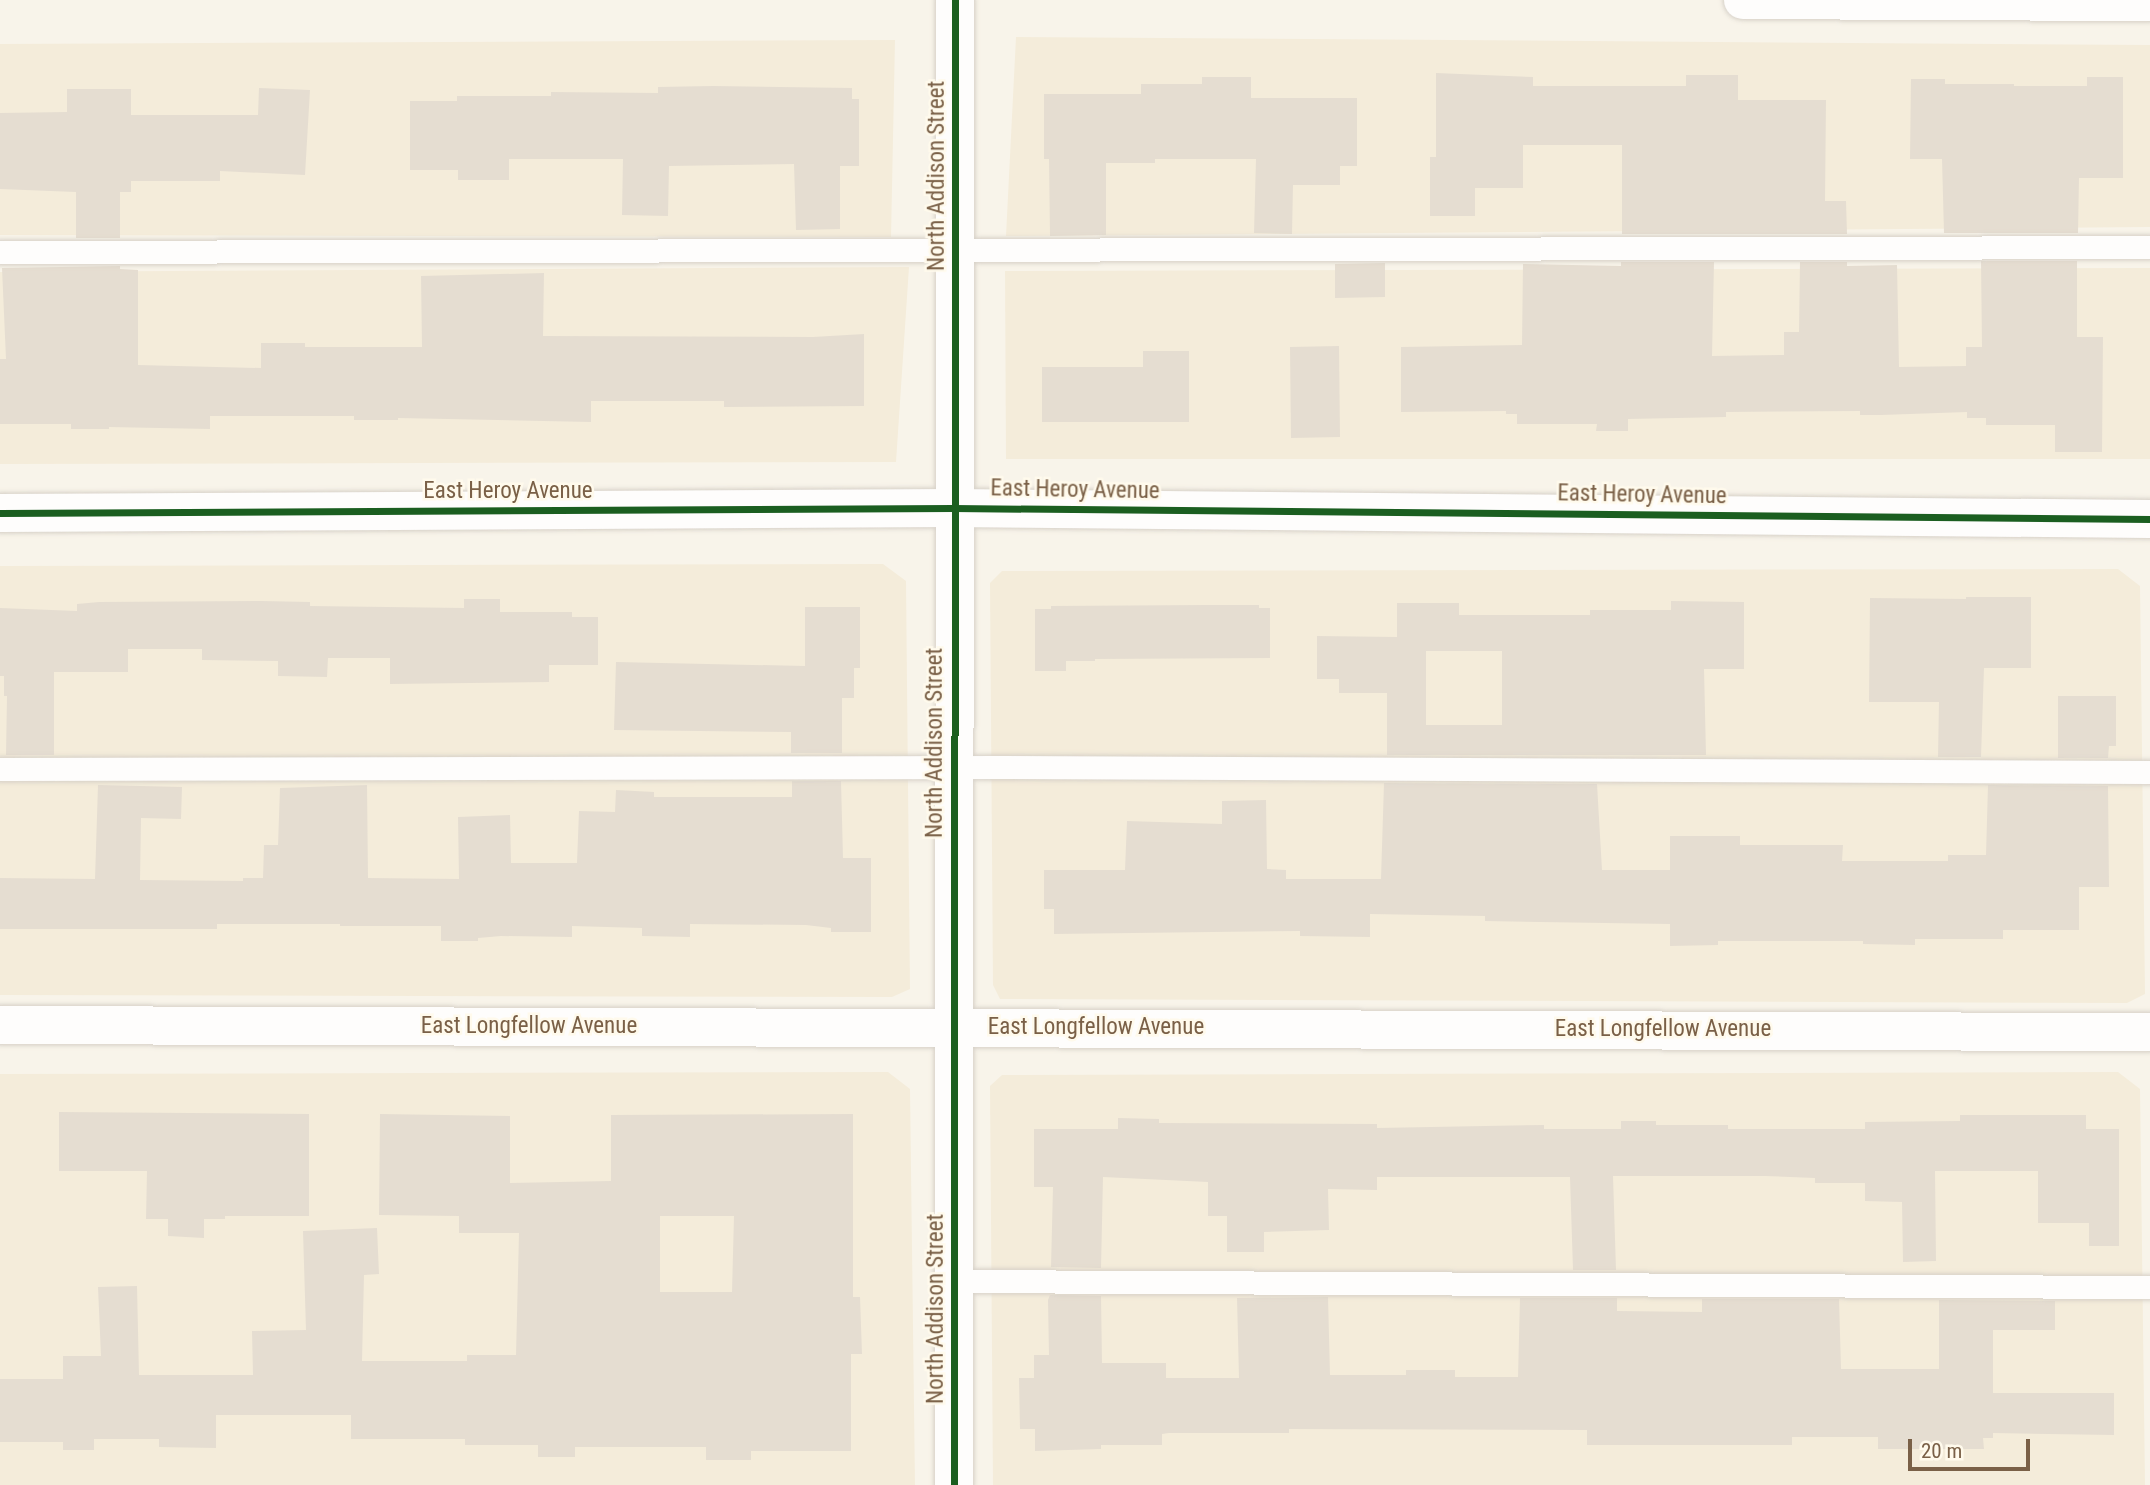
<!DOCTYPE html>
<html>
<head>
<meta charset="utf-8">
<style>
  body { margin:0 }
  #map { position:relative; width:2150px; height:1485px; overflow:hidden; background:#f8f4ea; font-family:"Roboto Condensed",sans-serif }
  div>[style] { position:absolute }
  .residential>* { inset:0; background:#f4ecda }
  .building>* { inset:0; background:#e5ddd1 }
  .roads { filter:drop-shadow(0 0 2px #d7d1c8) drop-shadow(0 0 2px #d7d1c8) }
  .lane>* { height:23px; margin:-11.5px; padding:0 11.5px; transform-origin:11.5px; border-radius:11.5px; background:#fefdfc }
  .street>* { height:38px; margin:-19px; padding:0 19px; transform-origin:19px; border-radius:19px; background:#fefdfc }
  .secondary>* { height:38px; margin:-19px; padding:0 19px; transform-origin:19px; border-radius:19px; background:#fefdfc }
  .cycleway>* { height:7px; margin:-3.5px; padding:0 3.5px; transform-origin:3.5px; border-radius:3.5px; background:#1b5e20 }
  span { translate:-50% -50%; white-space:nowrap; text-align:center; line-height:1.15; -webkit-text-stroke:5px #fffaec; paint-order:stroke }
  .street-label { font-size:23px; color:#7a6047 }
  .scale { position:absolute; left:1908px; top:1439px; width:122px; height:32px; box-sizing:border-box; border:4px solid #7a6047; border-top:0; padding-left:9px; font-size:21px; line-height:24px; white-space:nowrap; color:#7a6047; -webkit-text-stroke:5px #fffaec; paint-order:stroke }
</style>
</head>
<body>
<div id="map">
  <div class="residential">
    <div style="clip-path:polygon(1016px 37px,2150px 45px,2150px 227px,1006px 236px)"></div>
    <div style="clip-path:polygon(895px 40px,891px 237px,0 235px,0 44px)"></div>
    <div style="clip-path:polygon(909px 267px,896px 462px,0 464px,0 272px)"></div>
    <div style="clip-path:polygon(2150px 268px,2150px 459px,1006px 459px,1005px 271px)"></div>
    <div style="clip-path:polygon(883px 564px,906px 581px,910px 989px,892px 997px,0 995px,0 566px)"></div>
    <div style="clip-path:polygon(2118px 569px,2140px 586px,2145px 994px,2127px 1003px,1000px 999px,993px 985px,990px 583px,1002px 571px)"></div>
    <div style="clip-path:polygon(888px 1072px,910px 1089px,915px 1485px,0 1485px,0 1074px)"></div>
    <div style="clip-path:polygon(2118px 1072px,2140px 1089px,2145px 1485px,993px 1485px,990px 1086px,1002px 1075px)"></div>
  </div>
  <div class="building">
    <div style="clip-path:polygon(1436px 73px,1533px 77px,1533px 86px,1686px 86px,1686px 75px,1738px 75px,1738px 100px,1826px 100px,1825px 201px,1846px 201px,1847px 234px,1622px 234px,1622px 145px,1523px 145px,1523px 188px,1475px 188px,1475px 216px,1430px 216px,1430px 157px,1436px 157px)"></div>
    <div style="clip-path:polygon(1202px 77px,1251px 77px,1251px 98px,1357px 98px,1357px 166px,1340px 166px,1340px 185px,1293px 185px,1292px 234px,1254px 233px,1256px 159px,1155px 159px,1155px 163px,1106px 163px,1106px 235px,1050px 236px,1049px 159px,1044px 159px,1044px 94px,1141px 94px,1141px 84px,1202px 84px)"></div>
    <div style="clip-path:polygon(2087px 77px,2123px 77px,2123px 178px,2079px 178px,2078px 233px,1944px 233px,1942px 159px,1910px 159px,1911px 79px,1945px 79px,1945px 84px,2014px 84px,2014px 86px,2087px 86px)"></div>
    <div style="clip-path:polygon(713px 86px,852px 88px,852px 99px,859px 99px,859px 166px,840px 166px,840px 229px,796px 230px,794px 164px,669px 166px,668px 216px,622px 215px,623px 159px,509px 159px,509px 180px,458px 180px,458px 170px,410px 170px,410px 101px,457px 101px,457px 96px,551px 96px,551px 92px,658px 93px,658px 87px)"></div>
    <div style="clip-path:polygon(259px 88px,310px 90px,305px 175px,220px 171px,220px 181px,131px 181px,131px 192px,120px 192px,120px 238px,76px 238px,76px 192px,0 189px,0 113px,67px 112px,67px 89px,131px 89px,131px 115px,258px 115px)"></div>
    <div style="clip-path:polygon(1981px 261px,2077px 261px,2077px 337px,2103px 337px,2102px 452px,2055px 452px,2055px 425px,1986px 425px,1986px 418px,1967px 418px,1967px 412px,1881px 415px,1860px 415px,1860px 411px,1726px 412px,1726px 417px,1628px 419px,1628px 431px,1596px 431px,1597px 424px,1517px 424px,1517px 414px,1506px 414px,1506px 411px,1401px 412px,1401px 347px,1522px 345px,1523px 264px,1621px 266px,1621px 262px,1714px 262px,1712px 356px,1784px 355px,1784px 332px,1799px 332px,1800px 262px,1847px 262px,1847px 266px,1897px 265px,1899px 367px,1966px 366px,1966px 347px,1982px 347px)"></div>
    <div style="clip-path:polygon(1385px 263px,1385px 297px,1335px 298px,1335px 264px)"></div>
    <div style="clip-path:polygon(120px 266px,120px 269px,138px 270px,138px 365px,261px 368px,261px 343px,305px 343px,305px 347px,422px 347px,421px 276px,544px 273px,543px 336px,813px 337px,864px 334px,864px 406px,724px 407px,724px 401px,591px 401px,591px 422px,398px 418px,398px 420px,354px 420px,354px 416px,210px 416px,210px 429px,109px 427px,109px 429px,71px 429px,71px 424px,0 424px,0 359px,6px 359px,2px 268px)"></div>
    <div style="clip-path:polygon(1339px 346px,1340px 437px,1291px 438px,1290px 347px)"></div>
    <div style="clip-path:polygon(1143px 351px,1189px 351px,1189px 422px,1042px 422px,1042px 367px,1143px 367px)"></div>
    <div style="clip-path:polygon(1966px 597px,2031px 597px,2031px 668px,1984px 668px,1981px 757px,1938px 757px,1939px 702px,1869px 702px,1870px 598px,1966px 599px)"></div>
    <div style="clip-path:polygon(464px 599px,500px 599px,500px 612px,572px 612px,572px 617px,598px 617px,598px 665px,549px 665px,549px 682px,390px 684px,390px 658px,328px 658px,327px 677px,278px 676px,278px 661px,202px 660px,202px 649px,128px 649px,128px 672px,54px 672px,54px 755px,6px 755px,7px 696px,4px 696px,4px 676px,0 676px,0 608px,77px 611px,77px 604px,99px 602px,261px 601px,310px 602px,310px 606px,464px 608px)"></div>
    <div style="clip-path:polygon(evenodd,1671px 601px,1744px 602px,1744px 669px,1704px 669px,1706px 755px,1387px 755px,1387px 693px,1339px 693px,1339px 679px,1317px 679px,1317px 636px,1397px 637px,1397px 603px,1459px 603px,1459px 615px,1590px 615px,1590px 610px,1671px 610px,1671px 601px,1426px 651px,1502px 651px,1502px 725px,1426px 725px,1426px 651px)"></div>
    <div style="clip-path:polygon(1206px 605px,1259px 605px,1259px 608px,1270px 608px,1270px 658px,1095px 659px,1095px 661px,1066px 661px,1066px 671px,1035px 671px,1035px 609px,1051px 609px,1051px 606px)"></div>
    <div style="clip-path:polygon(805px 607px,860px 607px,860px 668px,854px 668px,854px 698px,842px 698px,842px 753px,791px 753px,791px 732px,614px 730px,616px 662px,805px 666px)"></div>
    <div style="clip-path:polygon(2058px 696px,2116px 696px,2116px 746px,2109px 746px,2108px 758px,2058px 758px)"></div>
    <div style="clip-path:polygon(792px 781px,841px 781px,843px 858px,871px 858px,871px 932px,831px 932px,831px 928px,806px 925px,690px 924px,690px 937px,642px 936px,642px 928px,572px 926px,572px 937px,501px 936px,478px 938px,478px 941px,441px 941px,441px 926px,340px 926px,340px 924px,217px 924px,217px 929px,0 929px,0 878px,95px 879px,98px 785px,182px 787px,181px 819px,141px 818px,140px 880px,243px 881px,243px 878px,263px 878px,264px 845px,278px 845px,280px 788px,367px 785px,368px 878px,459px 879px,458px 817px,510px 815px,511px 863px,577px 863px,579px 811px,615px 812px,616px 790px,654px 792px,654px 797px,792px 797px)"></div>
    <div style="clip-path:polygon(1384px 783px,1597px 784px,1602px 870px,1670px 870px,1670px 836px,1740px 836px,1740px 845px,1843px 845px,1842px 861px,1948px 861px,1948px 855px,1986px 855px,1988px 785px,2108px 786px,2109px 887px,2079px 887px,2079px 930px,2003px 930px,2003px 939px,1915px 939px,1915px 945px,1863px 944px,1863px 941px,1718px 941px,1718px 945px,1670px 946px,1670px 924px,1485px 921px,1485px 916px,1370px 914px,1370px 937px,1300px 936px,1300px 931px,1054px 934px,1054px 909px,1044px 909px,1044px 870px,1125px 870px,1127px 821px,1222px 824px,1222px 801px,1266px 800px,1267px 869px,1286px 870px,1286px 879px,1381px 879px)"></div>
    <div style="clip-path:polygon(59px 1112px,309px 1114px,309px 1216px,225px 1216px,225px 1219px,204px 1219px,204px 1238px,168px 1236px,168px 1219px,146px 1219px,147px 1171px,59px 1171px)"></div>
    <div style="clip-path:polygon(evenodd,380px 1114px,510px 1116px,510px 1183px,611px 1181px,611px 1115px,853px 1114px,853px 1297px,860px 1297px,862px 1354px,851px 1354px,851px 1451px,751px 1451px,751px 1460px,706px 1460px,706px 1447px,575px 1447px,575px 1457px,538px 1457px,538px 1445px,465px 1445px,465px 1439px,351px 1439px,351px 1415px,216px 1415px,216px 1448px,159px 1447px,159px 1439px,94px 1439px,94px 1450px,63px 1450px,63px 1442px,0 1442px,0 1379px,63px 1379px,63px 1356px,101px 1356px,98px 1287px,137px 1286px,139px 1375px,253px 1375px,252px 1331px,306px 1330px,303px 1231px,377px 1228px,379px 1274px,364px 1275px,362px 1361px,467px 1361px,467px 1355px,516px 1355px,519px 1233px,459px 1233px,459px 1216px,379px 1215px,380px 1114px,660px 1216px,734px 1216px,732px 1292px,660px 1292px,660px 1216px)"></div>
    <div style="clip-path:polygon(1960px 1115px,2086px 1115px,2086px 1129px,2119px 1129px,2119px 1246px,2089px 1246px,2089px 1223px,2038px 1223px,2038px 1171px,1935px 1171px,1936px 1261px,1903px 1262px,1902px 1202px,1865px 1201px,1865px 1183px,1815px 1183px,1815px 1178px,1765px 1176px,1613px 1176px,1616px 1270px,1573px 1270px,1570px 1177px,1377px 1177px,1377px 1190px,1328px 1189px,1329px 1230px,1264px 1232px,1264px 1252px,1227px 1252px,1227px 1216px,1208px 1216px,1208px 1182px,1103px 1177px,1101px 1268px,1051px 1267px,1053px 1187px,1034px 1187px,1034px 1129px,1118px 1129px,1118px 1118px,1159px 1119px,1159px 1123px,1377px 1124px,1377px 1128px,1544px 1125px,1544px 1129px,1621px 1129px,1621px 1121px,1656px 1121px,1656px 1125px,1728px 1125px,1728px 1129px,1865px 1129px,1865px 1122px,1960px 1121px)"></div>
    <div style="clip-path:polygon(1050px 1295px,1101px 1296px,1102px 1363px,1166px 1363px,1166px 1378px,1239px 1378px,1237px 1298px,1328px 1297px,1330px 1375px,1406px 1375px,1406px 1370px,1455px 1370px,1455px 1377px,1518px 1377px,1520px 1298px,1617px 1298px,1617px 1311px,1702px 1312px,1702px 1299px,1839px 1299px,1841px 1369px,1939px 1369px,1939px 1300px,2055px 1301px,2055px 1330px,1993px 1330px,1993px 1393px,2114px 1393px,2114px 1435px,1993px 1433px,1993px 1438px,1983px 1438px,1984px 1449px,1878px 1449px,1878px 1437px,1792px 1437px,1792px 1445px,1587px 1445px,1587px 1430px,1289px 1429px,1289px 1433px,1169px 1433px,1162px 1434px,1162px 1445px,1101px 1445px,1101px 1449px,1035px 1451px,1035px 1429px,1020px 1429px,1019px 1378px,1034px 1378px,1034px 1355px,1049px 1355px,1048px 1300px)"></div>
  </div>
  <div class="roads">
    <div class="lane">
      <div style="left:0;top:252px;width:2150px;rotate:-0.13deg"></div>
      <div style="left:0;top:769px;width:1002px;rotate:-0.11deg"></div>
      <div style="left:1002px;top:767px;width:1148px;rotate:0.25deg"></div>
      <div style="left:955px;top:1281px;width:1195px;rotate:0.29deg"></div>
    </div>
    <div class="street">
      <div style="left:1743px;top:0;width:407px;rotate:0.3deg"></div>
      <div style="left:0;top:513px;width:953px;rotate:-0.3deg"></div>
      <div style="left:953px;top:508px;width:1197px;rotate:0.53deg"></div>
      <div style="left:0;top:1025px;width:2150px;rotate:0.19deg"></div>
    </div>
    <div class="secondary">
      <div style="left:954px;top:1485px;width:1485px;rotate:-89.96deg"></div>
    </div>
  </div>
  <div class="cycleway">
    <div style="left:0;top:513px;width:953px;rotate:-0.3deg"></div>
    <div style="left:953px;top:508px;width:1197px;rotate:0.53deg"></div>
    <div style="left:954px;top:1485px;width:1485px;rotate:-89.96deg"></div>
  </div>
  <div class="street-label">
    <span style="left:937px;top:176px;rotate:-90deg">North Addison Street</span>
    <span style="left:1075px;top:490px;rotate:1deg">East Heroy Avenue</span>
    <span style="left:508px;top:491px">East Heroy Avenue</span>
    <span style="left:1642px;top:495px;rotate:1deg">East Heroy Avenue</span>
    <span style="left:935px;top:743px;rotate:-90deg">North Addison Street</span>
    <span style="left:529px;top:1026px">East Longfellow Avenue</span>
    <span style="left:1096px;top:1027px">East Longfellow Avenue</span>
    <span style="left:1663px;top:1029px">East Longfellow Avenue</span>
    <span style="left:936px;top:1309px;rotate:-90deg">North Addison Street</span>
  </div>
  <div class="scale">20 m</div>
</div>
</body>
</html>
